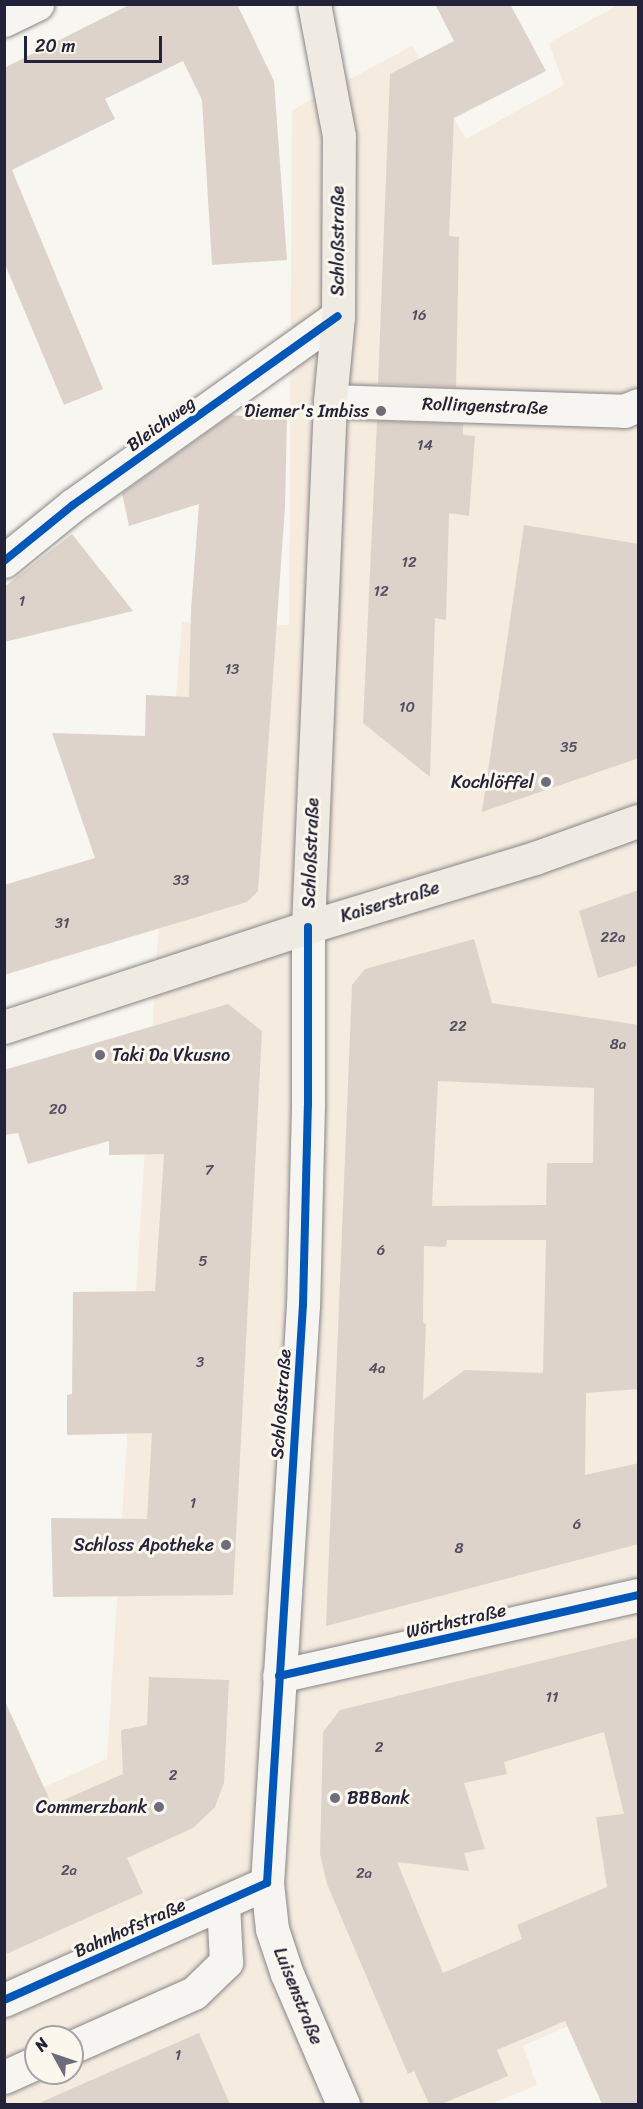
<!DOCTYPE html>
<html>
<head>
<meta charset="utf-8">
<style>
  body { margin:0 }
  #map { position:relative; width:643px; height:2109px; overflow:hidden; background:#f8f6f0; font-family:Sriracha,sans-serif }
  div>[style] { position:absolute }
  .built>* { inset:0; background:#f6ebdf }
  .building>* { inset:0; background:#ded3cb }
  .roads { filter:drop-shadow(0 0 2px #878688) drop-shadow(0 0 2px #878688) }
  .minor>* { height:33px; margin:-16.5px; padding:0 16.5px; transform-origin:16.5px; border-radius:16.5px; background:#f6f5f1 }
  .major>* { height:33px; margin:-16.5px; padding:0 16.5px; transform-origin:16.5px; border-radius:16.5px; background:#f0ebe2 }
  .cycleway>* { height:8px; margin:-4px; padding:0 4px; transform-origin:4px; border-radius:4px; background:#0057b8 }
  .dots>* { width:16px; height:16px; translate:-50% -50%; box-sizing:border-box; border:3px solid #fbf7ec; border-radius:50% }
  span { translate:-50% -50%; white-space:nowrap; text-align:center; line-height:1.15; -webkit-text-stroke:6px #fbf7ec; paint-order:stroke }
  .number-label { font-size:15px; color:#514e5f }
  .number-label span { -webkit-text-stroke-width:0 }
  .street-label { font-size:18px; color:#22223b }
  .poi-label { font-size:18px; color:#22223b }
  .right { translate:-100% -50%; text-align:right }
  .left { translate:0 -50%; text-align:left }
  .frame { position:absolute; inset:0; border:6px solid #22223b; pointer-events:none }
  .north { position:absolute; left:24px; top:2025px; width:60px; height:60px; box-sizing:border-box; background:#fbf7ec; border:2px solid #a4a2a5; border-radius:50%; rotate:310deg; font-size:16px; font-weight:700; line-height:24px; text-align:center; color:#22223b }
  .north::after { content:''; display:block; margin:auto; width:21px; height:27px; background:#6d6c7a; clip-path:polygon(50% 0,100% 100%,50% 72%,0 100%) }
  .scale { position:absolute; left:24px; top:36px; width:138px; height:27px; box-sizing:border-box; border:3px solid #22223b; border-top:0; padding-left:8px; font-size:18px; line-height:21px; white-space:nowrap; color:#22223b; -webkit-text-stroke:4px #fbf7ec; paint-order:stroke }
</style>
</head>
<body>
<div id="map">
  <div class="built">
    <div style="clip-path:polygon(evenodd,618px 5px,638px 5px,638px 1995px,523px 2046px,537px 2085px,491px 2104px,5px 2104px,4px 1805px,107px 1759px,164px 842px,182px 622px,289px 625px,292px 110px,412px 46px,466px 139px,564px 85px,549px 43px,618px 5px,36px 2037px,72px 2037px,72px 2073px,36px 2073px,36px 2037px)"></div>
  </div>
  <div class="building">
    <div style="clip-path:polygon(131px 4px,237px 4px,274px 81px,287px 260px,212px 265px,202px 100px,183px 61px,105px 99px,115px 119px,12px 170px,103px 389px,64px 405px,4px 262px,4px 68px)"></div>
    <div style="clip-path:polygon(435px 4px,510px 4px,546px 71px,454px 118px,449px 236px,459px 237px,456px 387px,378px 384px,390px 74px,454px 41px)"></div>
    <div style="clip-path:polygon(231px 415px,287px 419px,285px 507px,258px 891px,247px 902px,4px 975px,4px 885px,95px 858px,52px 733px,145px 736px,146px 695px,189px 697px,191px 610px,199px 504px,129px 526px,122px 493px)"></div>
    <div style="clip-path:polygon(377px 421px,463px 424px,463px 435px,475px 436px,469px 516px,449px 513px,446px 620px,435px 618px,430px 777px,363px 723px)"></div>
    <div style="clip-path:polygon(524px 525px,639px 544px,639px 758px,482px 812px)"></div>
    <div style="clip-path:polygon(72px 534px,133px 611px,4px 642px,4px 587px)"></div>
    <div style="clip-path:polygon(639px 890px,639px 965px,598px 978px,579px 911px)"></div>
    <div style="clip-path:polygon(evenodd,474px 939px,492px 1003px,639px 1025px,639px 1389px,586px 1393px,585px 1475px,639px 1463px,639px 1544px,326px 1626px,352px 985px,365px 969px,474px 939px,438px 1081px,594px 1088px,593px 1163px,547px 1163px,546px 1205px,432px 1206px,438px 1081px,474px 939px,447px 1240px,546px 1240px,543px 1373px,465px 1370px,423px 1400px,426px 1324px,423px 1323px,424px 1246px,446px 1247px,447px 1240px)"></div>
    <div style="clip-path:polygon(228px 1004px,262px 1031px,233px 1595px,53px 1597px,51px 1518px,147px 1519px,152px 1433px,67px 1435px,67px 1395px,72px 1394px,73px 1292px,155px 1291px,164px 1154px,109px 1155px,109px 1141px,28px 1164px,18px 1133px,4px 1135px,4px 1070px)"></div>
    <div style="clip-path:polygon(evenodd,639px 1637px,639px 2104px,602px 2104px,565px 2021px,497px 2050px,508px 2076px,442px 2104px,429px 2104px,414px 2071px,408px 2074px,327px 1884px,320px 1854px,323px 1732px,340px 1710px,639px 1637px,604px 1732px,624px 1814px,596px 1817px,607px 1887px,517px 1925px,522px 1939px,443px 1973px,397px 1862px,469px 1871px,464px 1853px,485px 1849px,464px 1783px,507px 1774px,504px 1762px,604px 1732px)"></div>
    <div style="clip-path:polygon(149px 1677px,229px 1680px,224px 1783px,215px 1807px,193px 1828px,127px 1858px,143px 1893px,4px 1955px,4px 1699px,52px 1805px,123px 1774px,121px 1730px,147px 1725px)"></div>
    <div style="clip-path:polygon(199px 2033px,230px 2104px,37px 2104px,128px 2064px)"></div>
  </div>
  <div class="roads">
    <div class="minor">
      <div style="left:4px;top:20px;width:37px;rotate:-26deg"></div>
      <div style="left:330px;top:401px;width:294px;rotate:1.9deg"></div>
      <div style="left:624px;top:411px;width:15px;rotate:-23deg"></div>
      <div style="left:4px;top:561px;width:89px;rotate:-39.1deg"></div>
      <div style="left:73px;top:505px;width:325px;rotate:-35.5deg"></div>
      <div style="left:308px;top:927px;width:178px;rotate:90deg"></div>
      <div style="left:308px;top:1105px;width:200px;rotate:91.4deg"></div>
      <div style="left:303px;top:1305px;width:579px;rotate:93.56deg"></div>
      <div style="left:267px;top:1883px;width:46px;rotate:83.8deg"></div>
      <div style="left:272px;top:1929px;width:47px;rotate:71.6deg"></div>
      <div style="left:287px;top:1974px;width:142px;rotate:66.7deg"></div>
      <div style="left:279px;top:1676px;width:368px;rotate:-12.7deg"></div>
      <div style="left:4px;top:2000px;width:288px;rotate:-24deg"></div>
      <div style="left:72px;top:2047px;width:133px;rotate:-23.9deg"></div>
      <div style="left:194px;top:1993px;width:45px;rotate:-44.1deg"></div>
      <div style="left:226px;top:1962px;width:59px;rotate:-92.9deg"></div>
      <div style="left:4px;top:2077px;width:35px;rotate:-24deg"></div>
    </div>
    <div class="major">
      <div style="left:308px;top:927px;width:526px;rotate:-87.6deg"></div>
      <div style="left:330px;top:401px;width:85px;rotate:-84.6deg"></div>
      <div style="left:338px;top:316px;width:180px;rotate:-89.7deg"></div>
      <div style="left:339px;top:136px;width:134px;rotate:-100.7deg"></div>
      <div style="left:4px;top:1027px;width:320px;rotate:-18.2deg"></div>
      <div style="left:308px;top:927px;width:237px;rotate:-16.9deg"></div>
      <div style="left:535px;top:858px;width:109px;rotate:-19.8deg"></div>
    </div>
  </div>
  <div class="cycleway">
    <div style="left:4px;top:561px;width:89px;rotate:-39.1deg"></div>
    <div style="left:73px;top:505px;width:325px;rotate:-35.5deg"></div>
    <div style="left:279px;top:1676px;width:368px;rotate:-12.7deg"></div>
    <div style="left:4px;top:2000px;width:288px;rotate:-24deg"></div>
    <div style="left:267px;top:1883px;width:579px;rotate:-86.44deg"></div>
    <div style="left:303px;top:1305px;width:200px;rotate:-88.6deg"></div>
    <div style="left:308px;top:1105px;width:178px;rotate:-90deg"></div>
  </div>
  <div class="dots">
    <div style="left:381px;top:411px;background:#6d6c7a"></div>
    <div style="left:546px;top:782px;background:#6d6c7a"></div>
    <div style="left:100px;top:1055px;background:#6d6c7a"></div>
    <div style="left:226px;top:1545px;background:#6d6c7a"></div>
    <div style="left:335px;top:1798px;background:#6d6c7a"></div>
    <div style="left:159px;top:1807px;background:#6d6c7a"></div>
  </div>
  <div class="number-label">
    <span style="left:419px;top:316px">16</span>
    <span style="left:425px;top:446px">14</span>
    <span style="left:409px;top:563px">12</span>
    <span style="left:381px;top:592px">12</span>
    <span style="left:22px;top:602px">1</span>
    <span style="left:232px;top:670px">13</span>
    <span style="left:407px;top:708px">10</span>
    <span style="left:569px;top:748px">35</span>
    <span style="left:181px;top:881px">33</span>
    <span style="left:62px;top:924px">31</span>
    <span style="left:613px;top:938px">22a</span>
    <span style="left:458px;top:1027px">22</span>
    <span style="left:618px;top:1045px">8a</span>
    <span style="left:58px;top:1110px">20</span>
    <span style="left:209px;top:1171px">7</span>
    <span style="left:381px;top:1251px">6</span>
    <span style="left:203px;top:1262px">5</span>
    <span style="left:200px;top:1363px">3</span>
    <span style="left:377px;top:1369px">4a</span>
    <span style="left:193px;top:1504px">1</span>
    <span style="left:577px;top:1525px">6</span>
    <span style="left:459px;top:1549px">8</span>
    <span style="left:552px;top:1698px">11</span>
    <span style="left:379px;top:1748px">2</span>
    <span style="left:173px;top:1776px">2</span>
    <span style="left:69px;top:1871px">2a</span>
    <span style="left:364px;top:1874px">2a</span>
    <span style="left:178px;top:2056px">1</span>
  </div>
  <div class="street-label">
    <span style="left:338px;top:241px;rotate:-90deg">Schloßstraße</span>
    <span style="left:485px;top:406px;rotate:2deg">Rollingenstraße</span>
    <span style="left:161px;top:424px;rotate:-36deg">Bleichweg</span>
    <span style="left:311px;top:853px;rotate:-88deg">Schloßstraße</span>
    <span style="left:390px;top:902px;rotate:-17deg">Kaiserstraße</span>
    <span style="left:281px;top:1404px;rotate:-86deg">Schloßstraße</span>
    <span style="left:456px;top:1621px;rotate:-13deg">Wörthstraße</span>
    <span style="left:130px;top:1928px;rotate:-24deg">Bahnhofstraße</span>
    <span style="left:298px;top:1996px;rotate:68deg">Luisenstraße</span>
  </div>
  <div class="poi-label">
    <span class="right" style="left:369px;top:411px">Diemer's Imbiss</span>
    <span class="right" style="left:534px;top:782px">Kochlöffel</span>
    <span class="left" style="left:112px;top:1055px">Taki Da Vkusno</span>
    <span class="right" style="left:214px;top:1545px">Schloss Apotheke</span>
    <span class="left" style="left:347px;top:1798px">BBBank</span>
    <span class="right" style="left:147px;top:1807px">Commerzbank</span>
  </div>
  <div class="frame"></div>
  <div class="north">N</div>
  <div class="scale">20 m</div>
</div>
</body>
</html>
